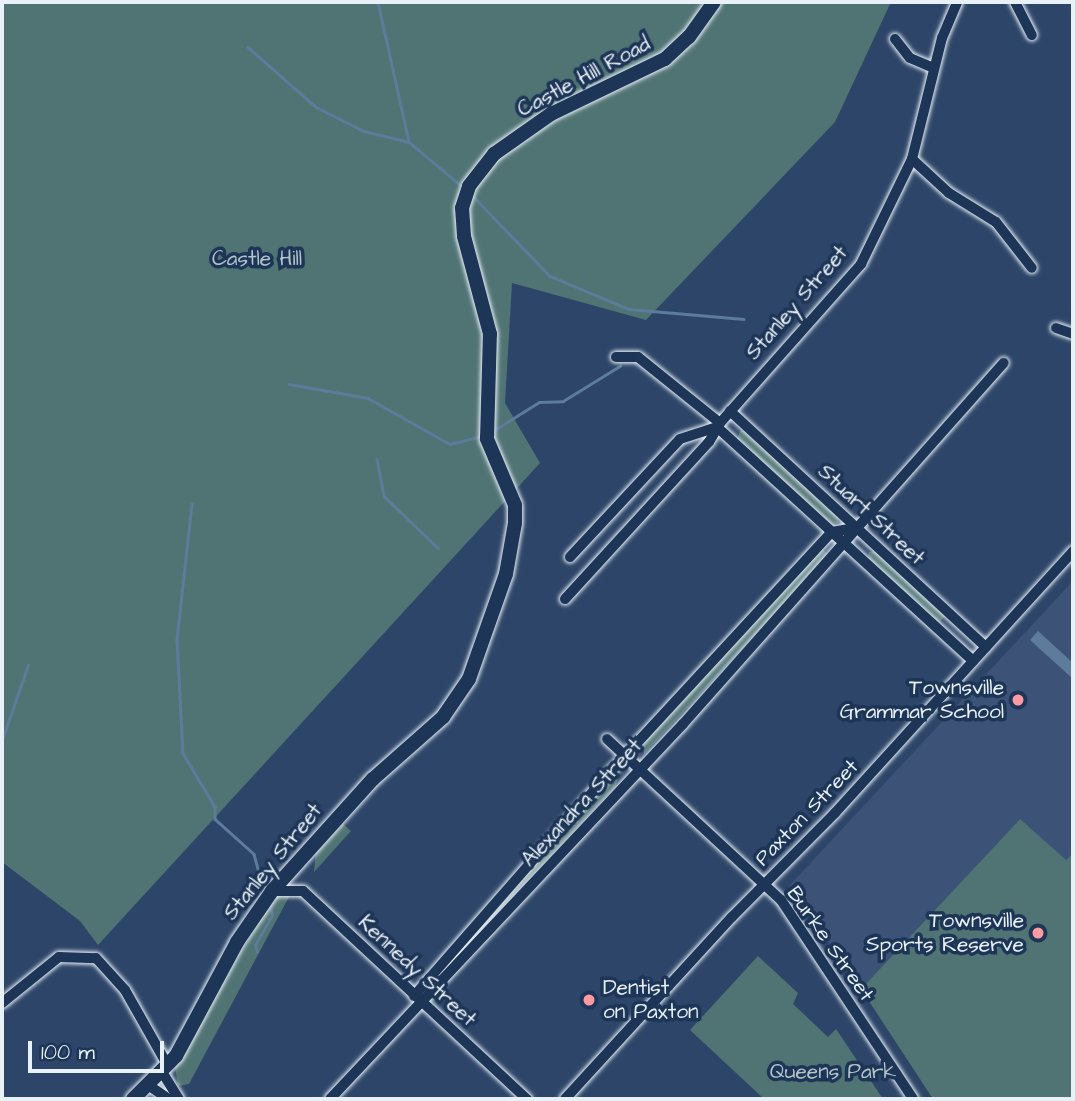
<!DOCTYPE html>
<html>
<head>
<meta charset="utf-8">
<style>
  body { margin:0 }
  #map { position:relative; width:1075px; height:1101px; overflow:hidden; background:#2d4568; font-family:"Architects Daughter",sans-serif }
  div>[style] { position:absolute }
  .built>* { inset:0; background:#3c5377 }
  .green>* { inset:0; background:#507373 }
  .water>* { inset:0; background:#5d7b9b }
  .stream>* { height:2.5px; margin:-1.25px; padding:0 1.25px; transform-origin:1.25px; border-radius:1.25px; background:#5d7b9b }
  .roads { filter:drop-shadow(0 0 2px #e8f1f8) drop-shadow(0 0 2px #e8f1f8) }
  .street>* { height:10px; margin:-5px; padding:0 5px; transform-origin:5px; border-radius:5px; background:#1d3557 }
  .secondary>* { height:14px; margin:-7px; padding:0 7px; transform-origin:7px; border-radius:7px; background:#1d3557 }
  .dots>* { width:19px; height:19px; translate:-50% -50%; box-sizing:border-box; border:4px solid #1d3557; border-radius:50% }
  span { translate:-50% -50%; white-space:nowrap; text-align:center; line-height:1.15; -webkit-text-stroke:7px #1d3557; paint-order:stroke }
  .street-label { font-size:21px; color:#e8f1f8 }
  .park-label { font-size:21px; color:#b3c5c9 }
  .poi-label { font-size:21px; color:#e8f1f8 }
  .right { translate:-100% -50%; text-align:right }
  .left { translate:0 -50%; text-align:left }
  .frame { position:absolute; inset:0; border:4px solid #e8f1f8; pointer-events:none }
  .scale { position:absolute; left:28px; top:1041px; width:136px; height:32px; box-sizing:border-box; border:4px solid #e8f1f8; border-top:0; padding-left:9px; font-size:21px; line-height:24px; white-space:nowrap; color:#e8f1f8; -webkit-text-stroke:5px #1d3557; paint-order:stroke }
</style>
</head>
<body>
<div id="map">
  <div class="built">
    <div style="clip-path:polygon(1073px 581px,1073px 853px,1066px 861px,1020px 819px,861px 989px,789px 886px)"></div>
  </div>
  <div class="green">
    <div style="clip-path:polygon(2px 2px,891px 2px,835px 122px,646px 320px,512px 283px,505px 403px,540px 463px,98px 945px,80px 921px,2px 862px)"></div>
    <div style="clip-path:polygon(740px 431px,745px 431px,838px 517px,838px 523px,830px 524px,737px 440px)"></div>
    <div style="clip-path:polygon(821px 548px,829px 555px,644px 754px,644px 743px)"></div>
    <div style="clip-path:polygon(875px 551px,946px 615px,939px 623px,868px 560px,869px 552px)"></div>
    <div style="clip-path:polygon(613px 776px,618px 779px,615px 787px,423px 992px)"></div>
    <div style="clip-path:polygon(1020px 819px,1066px 860px,1073px 853px,1073px 1099px,933px 1099px,861px 989px)"></div>
    <div style="clip-path:polygon(343px 824px,351px 831px,314px 872px,316px 849px)"></div>
    <div style="clip-path:polygon(291px 893px,189px 1084px,178px 1086px,175px 1067px,243px 948px,276px 895px)"></div>
    <div style="clip-path:polygon(758px 956px,798px 993px,793px 1004px,828px 1037px,836px 1029px,883px 1099px,764px 1099px,690px 1030px)"></div>
  </div>
  <div class="water">
    <div style="clip-path:polygon(1038px 631px,1073px 663px,1073px 679px,1030px 640px)"></div>
  </div>
  <div class="stream">
    <div style="left:378px;top:2px;width:143px;rotate:77.5deg"></div>
    <div style="left:248px;top:47px;width:91px;rotate:41.4deg"></div>
    <div style="left:316px;top:107px;width:54px;rotate:26.6deg"></div>
    <div style="left:364px;top:131px;width:46px;rotate:13.7deg"></div>
    <div style="left:409px;top:142px;width:72px;rotate:39.9deg"></div>
    <div style="left:472px;top:195px;width:112px;rotate:46.1deg"></div>
    <div style="left:550px;top:276px;width:86px;rotate:22.7deg"></div>
    <div style="left:629px;top:309px;width:115px;rotate:5deg"></div>
    <div style="left:289px;top:384px;width:80px;rotate:10deg"></div>
    <div style="left:368px;top:398px;width:94px;rotate:29.3deg"></div>
    <div style="left:450px;top:444px;width:32px;rotate:-14deg"></div>
    <div style="left:493px;top:431px;width:54px;rotate:-32.2deg"></div>
    <div style="left:539px;top:402px;width:24px;rotate:-2deg"></div>
    <div style="left:563px;top:401px;width:67px;rotate:-31.6deg"></div>
    <div style="left:377px;top:459px;width:38px;rotate:79deg"></div>
    <div style="left:384px;top:496px;width:75px;rotate:43.9deg"></div>
    <div style="left:192px;top:504px;width:137px;rotate:96.3deg"></div>
    <div style="left:177px;top:640px;width:113px;rotate:87deg"></div>
    <div style="left:183px;top:753px;width:63px;rotate:59.3deg"></div>
    <div style="left:215px;top:807px;width:12px;rotate:90deg"></div>
    <div style="left:215px;top:819px;width:52px;rotate:41.9deg"></div>
    <div style="left:254px;top:854px;width:24px;rotate:75deg"></div>
    <div style="left:2px;top:740px;width:79px;rotate:-70.9deg"></div>
    <div style="left:257px;top:952px;width:7px;rotate:-106deg"></div>
    <div style="left:255px;top:945px;width:34px;rotate:-60deg"></div>
    <div style="left:272px;top:915px;width:9px;rotate:-103deg"></div>
  </div>
  <div class="roads">
    <div class="street">
      <div style="left:1015px;top:2px;width:37px;rotate:63deg"></div>
      <div style="left:895px;top:39px;width:24px;rotate:52deg"></div>
      <div style="left:910px;top:58px;width:26px;rotate:23deg"></div>
      <div style="left:912px;top:159px;width:50px;rotate:42.6deg"></div>
      <div style="left:949px;top:193px;width:55px;rotate:31.7deg"></div>
      <div style="left:996px;top:222px;width:58px;rotate:52deg"></div>
      <div style="left:1056px;top:328px;width:18px;rotate:19deg"></div>
      <div style="left:616px;top:357px;width:22px"></div>
      <div style="left:638px;top:357px;width:105px;rotate:38.8deg"></div>
      <div style="left:730px;top:411px;width:348px;rotate:42.7deg"></div>
      <div style="left:570px;top:557px;width:161px;rotate:-47deg"></div>
      <div style="left:680px;top:439px;width:39px;rotate:-18deg"></div>
      <div style="left:717px;top:427px;width:347px;rotate:42.4deg"></div>
      <div style="left:565px;top:599px;width:213px;rotate:-47.5deg"></div>
      <div style="left:709px;top:442px;width:22px;rotate:-60deg"></div>
      <div style="left:720px;top:423px;width:213px;rotate:-48.4deg"></div>
      <div style="left:861px;top:264px;width:117px;rotate:-64.1deg"></div>
      <div style="left:912px;top:159px;width:125px;rotate:-76.1deg"></div>
      <div style="left:942px;top:38px;width:39px;rotate:-67deg"></div>
      <div style="left:607px;top:739px;width:237px;rotate:42.8deg"></div>
      <div style="left:781px;top:900px;width:239px;rotate:56.4deg"></div>
      <div style="left:272px;top:891px;width:31px"></div>
      <div style="left:303px;top:891px;width:306px;rotate:42.9deg"></div>
      <div style="left:414px;top:996px;width:300px;rotate:-48.8deg"></div>
      <div style="left:612px;top:770px;width:324px;rotate:-47.3deg"></div>
      <div style="left:832px;top:532px;width:23px;rotate:-10deg"></div>
      <div style="left:2px;top:1003px;width:73px;rotate:-38.9deg"></div>
      <div style="left:59px;top:957px;width:37px;rotate:2deg"></div>
      <div style="left:96px;top:958px;width:43px;rotate:47.8deg"></div>
      <div style="left:125px;top:990px;width:87px;rotate:60.5deg"></div>
      <div style="left:162px;top:1072px;width:32px;rotate:58deg"></div>
      <div style="left:148px;top:1085px;width:25px;rotate:34deg"></div>
      <div style="left:330px;top:1099px;width:515px;rotate:-46.73deg"></div>
      <div style="left:683px;top:724px;width:483px;rotate:-48.4deg"></div>
      <div style="left:565px;top:1099px;width:247px;rotate:-47.5deg"></div>
      <div style="left:732px;top:917px;width:146px;rotate:-45.3deg"></div>
      <div style="left:835px;top:813px;width:354px;rotate:-47.7deg"></div>
    </div>
    <div class="secondary">
      <div style="left:133px;top:1099px;width:61px;rotate:-45deg"></div>
      <div style="left:176px;top:1056px;width:129px;rotate:-61.8deg"></div>
      <div style="left:237px;top:942px;width:62px;rotate:-55.5deg"></div>
      <div style="left:272px;top:891px;width:151px;rotate:-48deg"></div>
      <div style="left:373px;top:779px;width:94px;rotate:-41.5deg"></div>
      <div style="left:443px;top:717px;width:46px;rotate:-55.6deg"></div>
      <div style="left:469px;top:679px;width:111px;rotate:-70.6deg"></div>
      <div style="left:506px;top:574px;width:52px;rotate:-80deg"></div>
      <div style="left:515px;top:523px;width:18px;rotate:-90deg"></div>
      <div style="left:515px;top:505px;width:72px;rotate:-113deg"></div>
      <div style="left:487px;top:439px;width:105px;rotate:-88.4deg"></div>
      <div style="left:490px;top:334px;width:101px;rotate:-104.9deg"></div>
      <div style="left:464px;top:236px;width:28px;rotate:-94deg"></div>
      <div style="left:462px;top:208px;width:23px;rotate:-72deg"></div>
      <div style="left:469px;top:186px;width:41px;rotate:-52deg"></div>
      <div style="left:494px;top:154px;width:70px;rotate:-35.1deg"></div>
      <div style="left:551px;top:114px;width:127px;rotate:-25.8deg"></div>
      <div style="left:665px;top:59px;width:33px;rotate:-43deg"></div>
      <div style="left:689px;top:37px;width:43px;rotate:-54.5deg"></div>
    </div>
  </div>
  <div class="dots">
    <div style="left:1018px;top:700px;background:#ff9aa2"></div>
    <div style="left:1038px;top:933px;background:#ff9aa2"></div>
    <div style="left:589px;top:1000px;background:#ff9aa2"></div>
  </div>
  <div class="street-label">
    <span style="left:584px;top:77px;rotate:-28deg">Castle Hill Road</span>
    <span style="left:797px;top:303px;rotate:-49deg">Stanley Street</span>
    <span style="left:871px;top:515px;rotate:43deg">Stuart Street</span>
    <span style="left:582px;top:803px;rotate:-47deg">Alexandra Street</span>
    <span style="left:807px;top:813px;rotate:-46deg">Paxton Street</span>
    <span style="left:273px;top:862px;rotate:-51deg">Stanley Street</span>
    <span style="left:830px;top:944px;rotate:55deg">Burke Street</span>
    <span style="left:417px;top:971px;rotate:43deg">Kennedy Street</span>
  </div>
  <div class="park-label">
    <span style="left:257px;top:259px">Castle Hill</span>
    <span style="left:833px;top:1072px">Queens Park</span>
  </div>
  <div class="poi-label">
    <span class="right" style="left:1004px;top:700px">Townsville<br>Grammar School</span>
    <span class="right" style="left:1024px;top:933px">Townsville<br>Sports Reserve</span>
    <span class="left" style="left:603px;top:1000px">Dentist<br>on Paxton</span>
  </div>
  <div class="frame"></div>
  <div class="scale">100 m</div>
</div>
</body>
</html>
